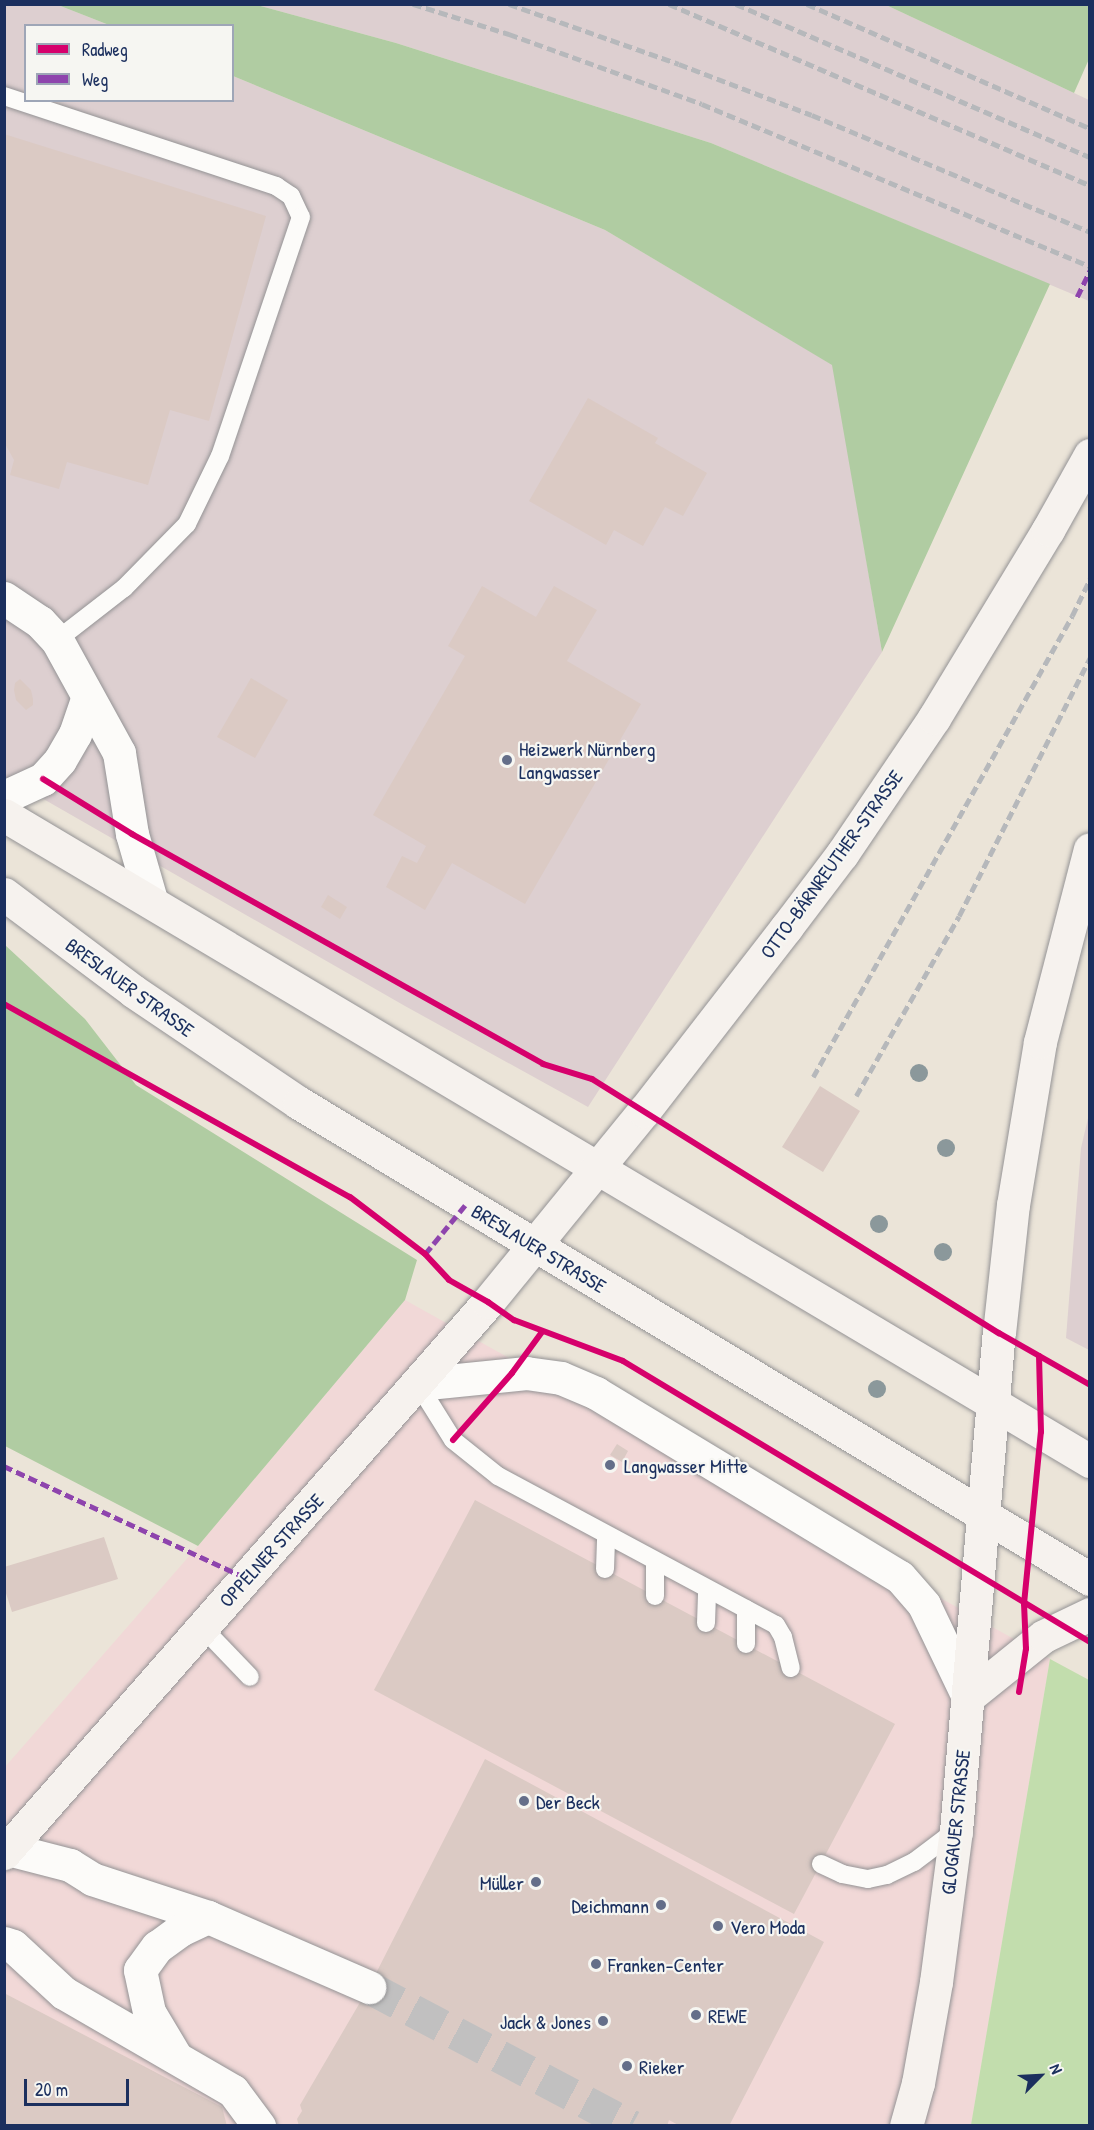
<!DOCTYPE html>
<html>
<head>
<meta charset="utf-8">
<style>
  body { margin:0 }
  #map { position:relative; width:1094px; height:2130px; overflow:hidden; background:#ebe4d8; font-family:"Patrick Hand",sans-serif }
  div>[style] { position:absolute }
  .built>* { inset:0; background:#f1d8d7 }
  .industrial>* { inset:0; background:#ddcfd0 }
  .green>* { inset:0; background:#c2ddad }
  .forest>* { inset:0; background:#b0cca2 }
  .building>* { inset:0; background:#dbcac4 }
  .street-tunnel>* { height:33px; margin-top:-16.5px; transform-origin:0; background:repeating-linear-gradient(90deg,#c1c0c0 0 33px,transparent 0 49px) }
  .roads { filter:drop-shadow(0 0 2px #949395) drop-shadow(0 0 2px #949395) }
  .lane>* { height:18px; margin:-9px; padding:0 9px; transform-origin:9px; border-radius:9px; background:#fcfbf9 }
  .street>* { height:33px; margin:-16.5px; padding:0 16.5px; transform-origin:16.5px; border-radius:16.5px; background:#fcfbf9 }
  .secondary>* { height:33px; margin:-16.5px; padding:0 16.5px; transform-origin:16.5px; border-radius:16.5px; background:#f6f2ee }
  .rail>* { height:4.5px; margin-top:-2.25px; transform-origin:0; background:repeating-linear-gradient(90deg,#b6b8bb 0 9px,transparent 0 13.5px) }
  .quiet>* { height:4.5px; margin-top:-2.25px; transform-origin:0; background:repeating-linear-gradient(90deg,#8e44ad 0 9px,transparent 0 13.5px) }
  .cycleway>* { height:6px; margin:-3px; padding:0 3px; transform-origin:3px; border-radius:3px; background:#d6006c }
  .trees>* { width:18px; height:18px; margin:-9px; border-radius:50%; background:#8b989b }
  .dots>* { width:16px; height:16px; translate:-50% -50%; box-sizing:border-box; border:3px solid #f6f6f2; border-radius:50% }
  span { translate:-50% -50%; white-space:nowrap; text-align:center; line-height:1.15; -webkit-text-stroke:4.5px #f6f6f2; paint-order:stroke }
  .poi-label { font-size:20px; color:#1b2f5e }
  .left { translate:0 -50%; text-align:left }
  .right { translate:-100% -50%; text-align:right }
  .street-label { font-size:20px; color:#1b2f5e }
  .frame { position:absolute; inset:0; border:6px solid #1b2f5e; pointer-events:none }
  .legend { position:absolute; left:24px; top:24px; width:210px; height:78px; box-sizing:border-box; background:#f6f6f2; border:2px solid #9ea6b7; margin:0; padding:8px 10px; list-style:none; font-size:18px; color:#1b2f5e }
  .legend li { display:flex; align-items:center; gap:12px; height:30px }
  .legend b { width:30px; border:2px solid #9ea6b7 }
  .north { position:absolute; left:1010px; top:2046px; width:60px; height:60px; -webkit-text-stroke:4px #f6f6f2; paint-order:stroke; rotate:66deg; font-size:16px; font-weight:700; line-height:24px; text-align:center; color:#1b2f5e }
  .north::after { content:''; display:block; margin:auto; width:21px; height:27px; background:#1b2f5e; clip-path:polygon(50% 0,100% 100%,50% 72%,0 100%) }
  .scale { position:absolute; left:24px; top:2079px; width:105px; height:27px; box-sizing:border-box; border:3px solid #1b2f5e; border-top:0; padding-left:8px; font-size:18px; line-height:21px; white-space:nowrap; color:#1b2f5e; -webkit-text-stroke:4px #f6f6f2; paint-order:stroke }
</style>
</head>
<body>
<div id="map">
  <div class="built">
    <div style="clip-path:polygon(405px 1300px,1050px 1659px,971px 2125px,5px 2126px,5px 1767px,198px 1546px)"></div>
  </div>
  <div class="industrial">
    <div style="clip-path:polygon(5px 5px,58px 5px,109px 25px,26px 26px,26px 100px,232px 100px,233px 76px,605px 230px,833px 365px,882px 652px,588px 1107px,405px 1006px,5px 777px)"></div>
    <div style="clip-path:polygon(257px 5px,886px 5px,1089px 100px,1089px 301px,711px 143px,396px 43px)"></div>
    <div style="clip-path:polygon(1089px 1114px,1090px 1350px,1089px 1350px,1066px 1338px,1081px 1148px)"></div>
  </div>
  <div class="green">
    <div style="clip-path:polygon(1050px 1659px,1089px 1680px,1089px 2125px,971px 2125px)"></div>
  </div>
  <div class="forest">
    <div style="clip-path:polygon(58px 5px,257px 5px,396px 43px,711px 143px,1050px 284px,882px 652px,832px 365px,605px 230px,233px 76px,232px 26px,109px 25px)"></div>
    <div style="clip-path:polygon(886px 5px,1089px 5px,1089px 59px,1074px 93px)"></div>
    <div style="clip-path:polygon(5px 945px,85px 1019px,136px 1085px,417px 1260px,405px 1300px,198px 1546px,5px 1446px)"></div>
  </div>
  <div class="building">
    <div style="clip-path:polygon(4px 134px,266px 216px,209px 421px,170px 410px,148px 485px,67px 462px,59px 489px,10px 475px,14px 460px,4px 442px)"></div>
    <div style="clip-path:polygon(588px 398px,658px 438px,655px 443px,707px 473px,683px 516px,665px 507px,643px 546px,614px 530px,606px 545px,529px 501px)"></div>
    <div style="clip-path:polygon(482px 586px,536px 617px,554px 586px,597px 610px,567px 661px,641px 704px,525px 904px,452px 863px,425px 910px,386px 887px,402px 856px,417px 863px,426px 846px,373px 815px,465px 656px,448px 646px)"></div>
    <div style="clip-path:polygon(251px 678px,288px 700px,255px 758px,217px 737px)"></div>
    <div style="clip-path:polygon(20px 679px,31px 690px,33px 699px,33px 705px,26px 710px,16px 700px,14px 690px,15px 683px)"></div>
    <div style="clip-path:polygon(328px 895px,347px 907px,340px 919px,321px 907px)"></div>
    <div style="clip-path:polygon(820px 1086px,860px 1111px,823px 1172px,782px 1147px)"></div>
    <div style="clip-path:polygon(617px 1444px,628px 1451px,622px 1462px,610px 1455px)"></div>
    <div style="clip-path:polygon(475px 1500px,895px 1724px,794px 1914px,374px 1690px)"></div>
    <div style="clip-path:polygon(104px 1537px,118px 1579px,12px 1612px,4px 1587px,4px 1567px)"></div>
    <div style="clip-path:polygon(485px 1759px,824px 1942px,729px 2126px,680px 2126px,669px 2120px,667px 2126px,299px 2126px,297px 2119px,302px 2111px,300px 2105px,369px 1987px)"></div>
    <div style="clip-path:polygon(4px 1993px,222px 2107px,227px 2126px,4px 2126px)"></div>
  </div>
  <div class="street-tunnel">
    <div style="left:369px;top:1987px;width:297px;rotate:27.9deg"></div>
  </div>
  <div class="roads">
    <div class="lane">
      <div style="left:4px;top:96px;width:287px;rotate:18.3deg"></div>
      <div style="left:276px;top:186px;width:18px;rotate:34deg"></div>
      <div style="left:291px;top:196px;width:23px;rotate:65deg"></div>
      <div style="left:301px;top:217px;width:252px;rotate:108.7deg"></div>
      <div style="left:220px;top:456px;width:76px;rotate:115.9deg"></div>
      <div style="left:187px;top:524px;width:90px;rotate:134.5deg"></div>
      <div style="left:124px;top:588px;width:85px;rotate:142.2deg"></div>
      <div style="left:418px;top:1384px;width:66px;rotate:58deg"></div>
      <div style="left:453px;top:1440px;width:58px;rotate:38.7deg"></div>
      <div style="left:498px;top:1476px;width:315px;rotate:28.2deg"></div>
      <div style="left:776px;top:1625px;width:14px;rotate:60deg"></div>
      <div style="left:783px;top:1637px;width:32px;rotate:76deg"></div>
      <div style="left:605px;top:1569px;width:34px;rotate:-88deg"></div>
      <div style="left:655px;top:1596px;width:35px;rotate:-90deg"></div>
      <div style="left:706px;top:1623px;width:34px;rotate:-88deg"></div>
      <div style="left:202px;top:1627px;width:69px;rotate:46.2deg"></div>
      <div style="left:746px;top:1644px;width:35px;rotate:-90deg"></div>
      <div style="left:821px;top:1864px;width:23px;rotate:25deg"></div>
      <div style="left:842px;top:1874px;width:26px;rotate:11deg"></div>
      <div style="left:868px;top:1879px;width:19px;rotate:-12deg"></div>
      <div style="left:887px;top:1875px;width:30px;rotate:-26deg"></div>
      <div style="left:914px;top:1862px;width:51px;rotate:-37.1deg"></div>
    </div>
    <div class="street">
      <div style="left:4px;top:598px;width:43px;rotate:33.7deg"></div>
      <div style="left:40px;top:622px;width:25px;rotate:47deg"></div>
      <div style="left:57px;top:640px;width:129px;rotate:61.2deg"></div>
      <div style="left:119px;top:753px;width:82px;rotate:80.9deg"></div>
      <div style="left:132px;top:834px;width:69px;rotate:73.9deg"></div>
      <div style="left:4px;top:797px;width:43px;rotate:-24.8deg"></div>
      <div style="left:43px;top:779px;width:25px;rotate:-48deg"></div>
      <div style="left:60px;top:760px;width:30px;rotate:-60deg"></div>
      <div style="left:75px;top:734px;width:39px;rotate:-71deg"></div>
      <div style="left:418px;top:1384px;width:109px;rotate:-5.8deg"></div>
      <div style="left:526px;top:1373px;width:35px;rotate:8deg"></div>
      <div style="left:561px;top:1378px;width:38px;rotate:23deg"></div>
      <div style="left:596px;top:1393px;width:355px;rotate:31.2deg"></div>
      <div style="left:900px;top:1577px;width:37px;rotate:49deg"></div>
      <div style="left:924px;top:1605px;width:102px;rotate:64.4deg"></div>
      <div style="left:4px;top:1848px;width:68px;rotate:14.4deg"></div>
      <div style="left:70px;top:1865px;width:26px;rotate:32deg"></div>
      <div style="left:92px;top:1879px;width:122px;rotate:18.1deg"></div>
      <div style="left:208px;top:1917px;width:176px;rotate:23.5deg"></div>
      <div style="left:4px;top:1943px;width:9px;rotate:18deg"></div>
      <div style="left:13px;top:1946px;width:69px;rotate:42.7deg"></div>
      <div style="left:64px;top:1993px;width:195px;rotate:30.1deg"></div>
      <div style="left:233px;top:2091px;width:44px;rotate:53.4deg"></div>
      <div style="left:174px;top:2054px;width:49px;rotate:-120.8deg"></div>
      <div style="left:149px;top:2012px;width:43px;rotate:-102.1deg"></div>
      <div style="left:140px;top:1970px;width:29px;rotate:-54deg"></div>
      <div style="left:157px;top:1947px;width:29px;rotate:-36deg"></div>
      <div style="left:180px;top:1930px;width:31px;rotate:-25deg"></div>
    </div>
    <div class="secondary">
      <div style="left:4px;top:815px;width:1264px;rotate:30.75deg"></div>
      <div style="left:4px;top:894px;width:161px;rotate:36.9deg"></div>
      <div style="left:133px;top:991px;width:200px;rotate:34deg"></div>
      <div style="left:299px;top:1103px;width:923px;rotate:31.04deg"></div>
      <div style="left:968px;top:1697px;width:97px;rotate:-38.8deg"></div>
      <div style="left:1044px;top:1636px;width:51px;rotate:-25.6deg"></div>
      <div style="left:4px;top:1853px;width:733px;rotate:-48.7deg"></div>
      <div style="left:488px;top:1302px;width:247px;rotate:-50.8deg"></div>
      <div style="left:644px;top:1111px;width:232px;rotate:-52.2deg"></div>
      <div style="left:786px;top:928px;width:93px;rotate:-52.9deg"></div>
      <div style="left:842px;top:854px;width:164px;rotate:-55.9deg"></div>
      <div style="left:934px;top:718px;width:220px;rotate:-58.8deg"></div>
      <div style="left:1048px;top:530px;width:86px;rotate:-60.8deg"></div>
      <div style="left:906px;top:2126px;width:45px;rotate:-74.4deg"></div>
      <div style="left:918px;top:2083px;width:103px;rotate:-79.9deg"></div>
      <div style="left:936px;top:1982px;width:152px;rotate:-82.5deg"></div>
      <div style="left:956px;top:1831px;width:500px;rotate:-85.1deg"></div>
      <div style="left:999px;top:1333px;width:129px;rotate:-83.8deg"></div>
      <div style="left:1013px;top:1205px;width:165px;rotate:-80.6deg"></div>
      <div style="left:1040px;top:1042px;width:199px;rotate:-75.5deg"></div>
    </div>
  </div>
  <div class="rail">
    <div style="left:413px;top:4px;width:101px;rotate:17.4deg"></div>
    <div style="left:509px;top:34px;width:205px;rotate:19.9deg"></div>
    <div style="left:702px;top:104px;width:420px;rotate:22.7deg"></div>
    <div style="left:509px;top:4px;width:180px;rotate:19.4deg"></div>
    <div style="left:679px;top:64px;width:142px;rotate:21deg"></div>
    <div style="left:812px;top:115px;width:302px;rotate:22.8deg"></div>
    <div style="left:669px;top:4px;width:458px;rotate:23.3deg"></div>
    <div style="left:736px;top:4px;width:386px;rotate:23.4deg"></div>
    <div style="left:807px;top:4px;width:309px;rotate:23.7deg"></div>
    <div style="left:813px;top:1077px;width:529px;rotate:-60.67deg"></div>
    <div style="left:1072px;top:616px;width:41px;rotate:-64.1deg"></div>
    <div style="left:856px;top:1096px;width:207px;rotate:-60.2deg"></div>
    <div style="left:959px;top:916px;width:289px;rotate:-63.1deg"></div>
  </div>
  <div class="quiet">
    <div style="left:1077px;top:297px;width:30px;rotate:-64deg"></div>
    <div style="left:425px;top:1254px;width:65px;rotate:-50.6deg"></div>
    <div style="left:4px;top:1466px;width:267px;rotate:24.8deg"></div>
  </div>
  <div class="cycleway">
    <div style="left:43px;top:779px;width:105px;rotate:31.7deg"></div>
    <div style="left:132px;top:834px;width:471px;rotate:29.2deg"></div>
    <div style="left:543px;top:1064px;width:51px;rotate:17deg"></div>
    <div style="left:592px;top:1079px;width:480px;rotate:32deg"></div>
    <div style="left:999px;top:1333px;width:105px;rotate:29.7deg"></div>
    <div style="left:4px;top:1004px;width:396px;rotate:29.2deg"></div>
    <div style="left:350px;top:1197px;width:94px;rotate:37.2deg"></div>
    <div style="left:425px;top:1254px;width:35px;rotate:47deg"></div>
    <div style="left:449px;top:1280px;width:45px;rotate:29.4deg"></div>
    <div style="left:488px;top:1302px;width:32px;rotate:35deg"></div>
    <div style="left:514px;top:1320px;width:116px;rotate:20.6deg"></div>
    <div style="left:623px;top:1361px;width:545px;rotate:31.04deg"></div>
    <div style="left:453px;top:1440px;width:89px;rotate:-48.6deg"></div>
    <div style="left:512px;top:1373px;width:51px;rotate:-53.8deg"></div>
    <div style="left:1019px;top:1692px;width:44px;rotate:-80.8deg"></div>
    <div style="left:1026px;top:1649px;width:45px;rotate:-92.5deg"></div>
    <div style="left:1024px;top:1604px;width:173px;rotate:-84.4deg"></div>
    <div style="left:1041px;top:1432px;width:76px;rotate:-91.5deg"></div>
  </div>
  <div class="trees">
    <div style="left:919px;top:1073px"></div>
    <div style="left:946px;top:1148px"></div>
    <div style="left:879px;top:1224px"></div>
    <div style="left:943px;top:1252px"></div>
    <div style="left:877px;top:1389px"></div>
  </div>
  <div class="dots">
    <div style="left:507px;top:760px;background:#646e89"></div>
    <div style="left:610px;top:1465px;background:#646e89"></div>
    <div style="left:524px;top:1801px;background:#646e89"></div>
    <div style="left:536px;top:1882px;background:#646e89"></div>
    <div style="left:661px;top:1905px;background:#646e89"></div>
    <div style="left:718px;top:1926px;background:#646e89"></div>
    <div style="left:596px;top:1964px;background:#646e89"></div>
    <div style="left:696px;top:2015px;background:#646e89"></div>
    <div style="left:603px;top:2021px;background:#646e89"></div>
    <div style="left:627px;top:2066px;background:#646e89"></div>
  </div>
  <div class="poi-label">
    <span class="left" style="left:519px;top:760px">Heizwerk Nürnberg<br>Langwasser</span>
    <span class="left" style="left:624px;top:1465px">Langwasser Mitte</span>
    <span class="left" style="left:536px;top:1801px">Der Beck</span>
    <span class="right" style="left:524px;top:1882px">Müller</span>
    <span class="right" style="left:649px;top:1905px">Deichmann</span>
    <span class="left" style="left:730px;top:1926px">Vero Moda</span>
    <span class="left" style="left:608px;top:1964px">Franken-Center</span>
    <span class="left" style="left:708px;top:2015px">REWE</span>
    <span class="right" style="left:591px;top:2021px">Jack &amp; Jones</span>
    <span class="left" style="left:639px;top:2066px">Rieker</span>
  </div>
  <div class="street-label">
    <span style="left:831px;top:864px;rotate:-54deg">OTTO-BÄRNREUTHER-STRASSE</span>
    <span style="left:130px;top:987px;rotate:36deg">BRESLAUER STRASSE</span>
    <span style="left:539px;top:1248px;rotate:31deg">BRESLAUER STRASSE</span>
    <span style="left:271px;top:1550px;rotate:-48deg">OPPELNER STRASSE</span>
    <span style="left:955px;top:1822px;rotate:-84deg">GLOGAUER STRASSE</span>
  </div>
  <div class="frame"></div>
  <ul class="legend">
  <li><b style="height:8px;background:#d6006c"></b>Radweg</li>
  <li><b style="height:8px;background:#8e44ad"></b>Weg</li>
  </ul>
  <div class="north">N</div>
  <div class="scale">20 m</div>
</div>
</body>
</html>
